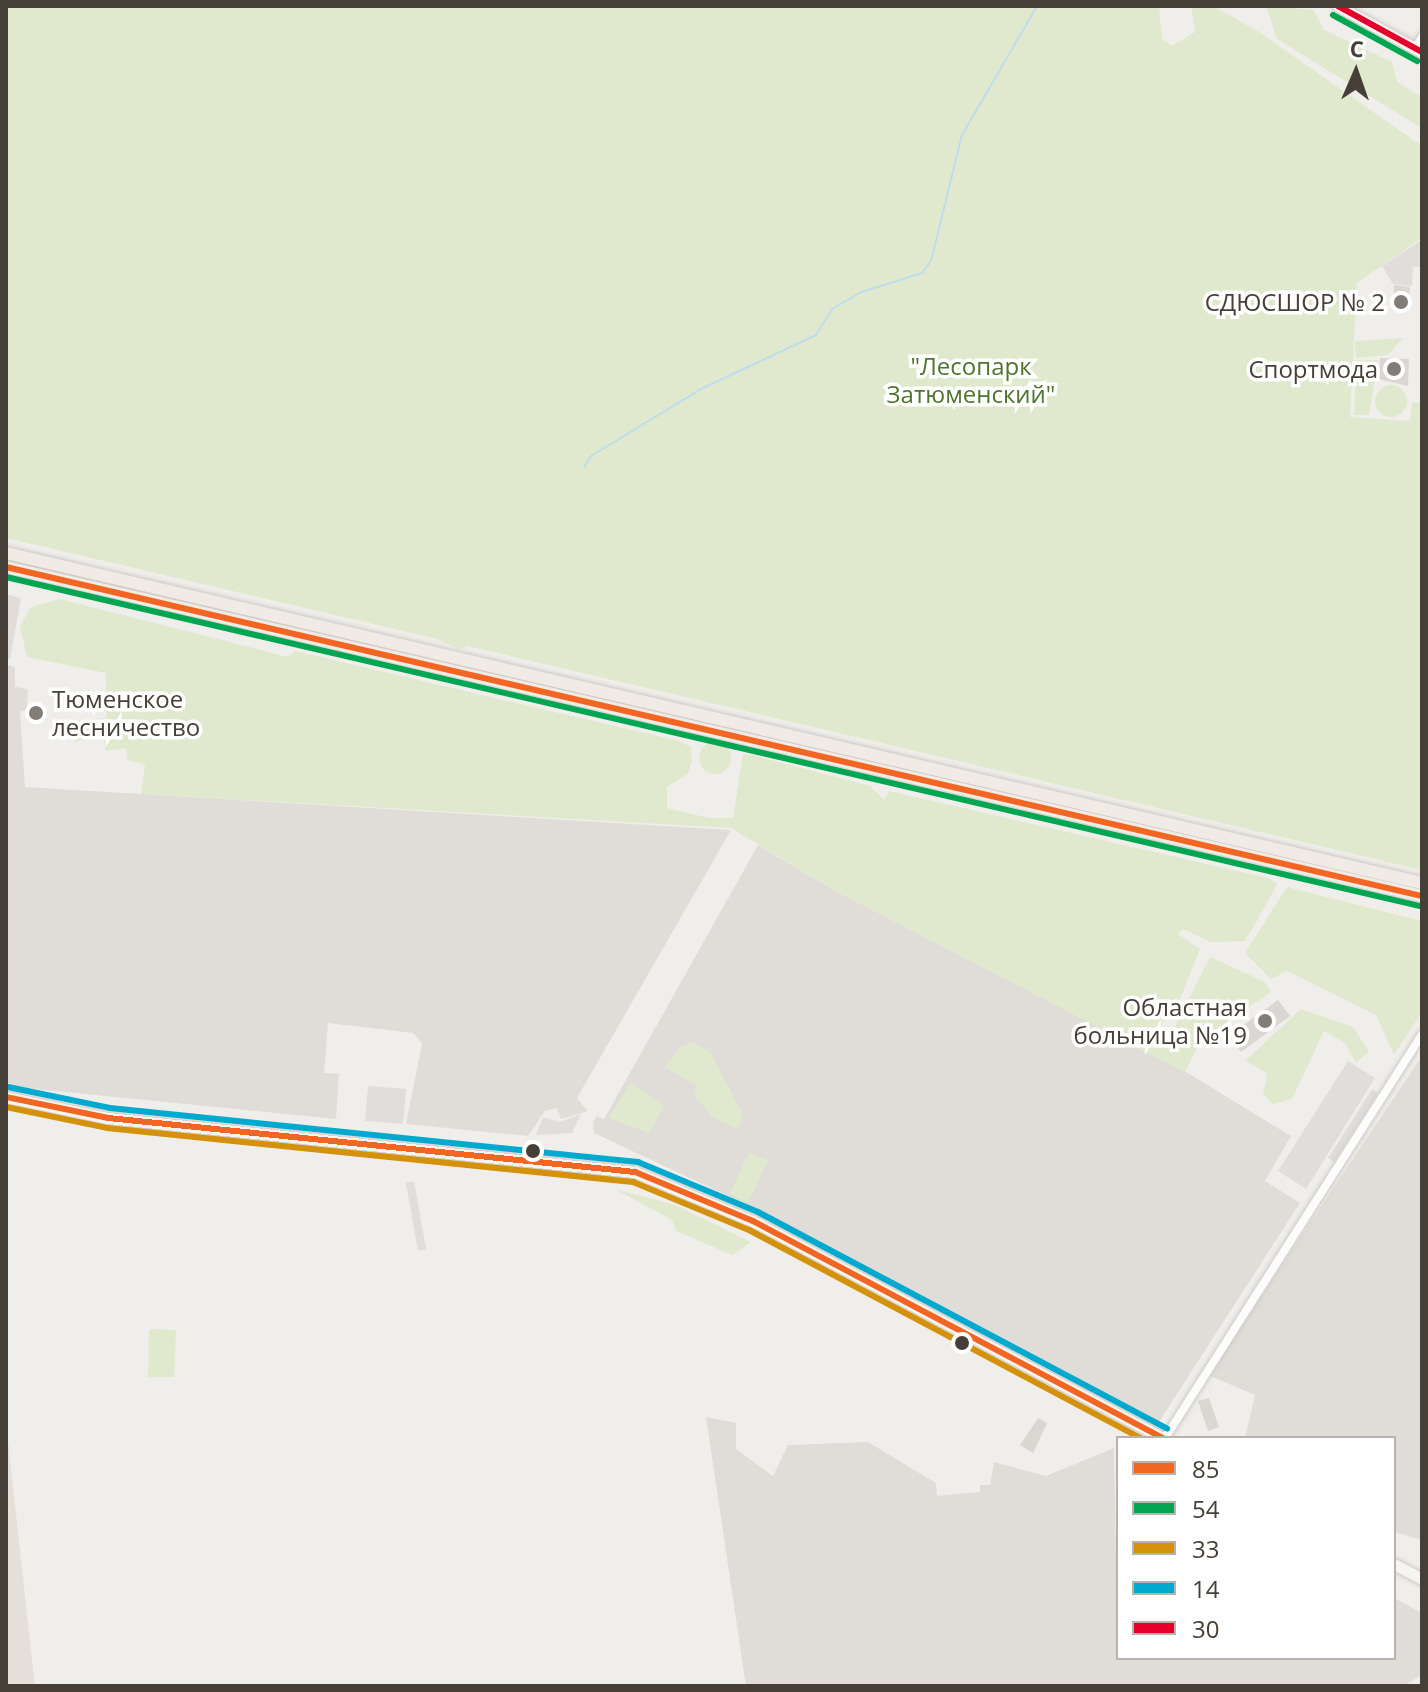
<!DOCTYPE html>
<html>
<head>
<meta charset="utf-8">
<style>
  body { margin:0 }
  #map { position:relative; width:1428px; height:1692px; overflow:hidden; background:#f0eeeb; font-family:"Open Sans",sans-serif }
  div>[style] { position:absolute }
  .residential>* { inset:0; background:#e4dfd9 }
  .industrial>* { inset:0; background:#e0ddd9 }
  .green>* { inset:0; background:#e0e9cd }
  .round { border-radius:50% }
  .parking>* { inset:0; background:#e0dddb }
  .stream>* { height:2px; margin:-1px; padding:0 1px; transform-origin:1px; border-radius:1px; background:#beddec }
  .building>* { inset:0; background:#dad7d3 }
  .roads { filter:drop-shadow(0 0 2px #cdcac7) drop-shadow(0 0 2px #cdcac7) }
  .street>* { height:8px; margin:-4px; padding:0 4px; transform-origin:4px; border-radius:4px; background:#fdfcfc }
  .secondary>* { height:11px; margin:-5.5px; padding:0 5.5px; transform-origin:5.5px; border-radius:5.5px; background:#f6f4ef }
  .primary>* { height:12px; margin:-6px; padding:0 6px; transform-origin:6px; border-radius:6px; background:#f0ebe4 }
  .bus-1>* { height:6px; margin:-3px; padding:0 3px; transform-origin:3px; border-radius:3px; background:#f26522 }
  .bus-2>* { height:6px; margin:-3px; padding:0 3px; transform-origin:3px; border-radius:3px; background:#00a651 }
  .bus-3>* { height:6px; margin:-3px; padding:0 3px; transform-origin:3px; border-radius:3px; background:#d4910b }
  .bus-4>* { height:6px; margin:-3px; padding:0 3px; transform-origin:3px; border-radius:3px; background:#00a9ce }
  .bus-5>* { height:6px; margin:-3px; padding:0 3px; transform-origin:3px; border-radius:3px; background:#e4002b }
  .dots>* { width:22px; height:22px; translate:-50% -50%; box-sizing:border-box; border:4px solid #fff; border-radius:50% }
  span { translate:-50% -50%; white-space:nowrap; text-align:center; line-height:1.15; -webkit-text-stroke:7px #fff; paint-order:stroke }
  .poi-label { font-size:24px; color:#463f37 }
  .right { translate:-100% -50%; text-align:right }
  .left { translate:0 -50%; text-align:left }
  .park-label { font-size:24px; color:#4f742e }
  .frame { position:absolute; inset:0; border:8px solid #463f37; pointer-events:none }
  .legend { position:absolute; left:1116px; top:1436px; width:280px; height:224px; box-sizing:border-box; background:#fff; border:2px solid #b5b2af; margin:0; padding:10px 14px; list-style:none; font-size:24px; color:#463f37 }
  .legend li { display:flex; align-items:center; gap:16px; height:40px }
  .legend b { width:40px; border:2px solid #b5b2af }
  .north { position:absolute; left:1316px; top:32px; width:80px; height:80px; -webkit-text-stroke:6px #fff; paint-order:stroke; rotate:2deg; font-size:22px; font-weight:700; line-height:32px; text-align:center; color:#463f37 }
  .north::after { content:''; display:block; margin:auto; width:28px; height:36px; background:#463f37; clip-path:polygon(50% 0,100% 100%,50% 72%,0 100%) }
</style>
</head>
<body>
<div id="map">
  <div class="residential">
    <div style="clip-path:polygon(6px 1423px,35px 1686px,6px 1686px)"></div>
  </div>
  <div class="industrial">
    <div style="clip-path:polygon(6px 594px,21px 598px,10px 659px,6px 658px)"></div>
    <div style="clip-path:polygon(6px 665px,15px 667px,15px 687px,28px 689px,27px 710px,20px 711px,25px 787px,731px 830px,577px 1098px,588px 1111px,561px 1119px,557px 1108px,545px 1111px,528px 1136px,406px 1124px,422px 1043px,413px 1033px,328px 1023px,324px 1073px,339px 1074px,336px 1119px,16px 1087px,6px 1082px)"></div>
    <div style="clip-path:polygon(758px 845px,832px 889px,1186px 1072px,1291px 1136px,1265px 1181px,1300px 1203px,1157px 1425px,762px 1212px,594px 1133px,593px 1122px,597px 1116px,604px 1119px)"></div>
    <div style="clip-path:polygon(1422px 1056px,1422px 1540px,1394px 1532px,1394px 1438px,1245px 1438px,1255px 1395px,1208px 1375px)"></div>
    <div style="clip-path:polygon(706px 1417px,736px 1423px,736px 1449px,773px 1476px,788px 1445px,868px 1442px,936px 1483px,937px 1496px,980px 1492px,980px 1485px,990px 1485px,994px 1462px,1046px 1476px,1114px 1448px,1118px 1658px,1394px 1658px,1394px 1598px,1422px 1613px,1422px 1675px,1403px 1686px,746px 1686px)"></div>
  </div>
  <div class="green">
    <div style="clip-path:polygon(6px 6px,1159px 6px,1162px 39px,1172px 46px,1195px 32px,1191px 6px,1213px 6px,1259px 32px,1422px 146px,1422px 238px,1357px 283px,1350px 417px,1410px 421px,1412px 403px,1422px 403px,1422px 870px,468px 646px,459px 649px,437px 639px,6px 538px)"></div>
    <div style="clip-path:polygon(1266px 6px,1314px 10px,1324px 30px,1392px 62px,1397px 82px,1421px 97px,1420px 127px,1277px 39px)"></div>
    <div style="clip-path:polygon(1403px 338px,1388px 355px,1356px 358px,1355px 341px)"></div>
    <div style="clip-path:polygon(1357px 360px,1378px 360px,1369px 415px,1354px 415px)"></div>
    <div class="round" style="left:1375px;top:385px;width:32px;height:32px"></div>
    <div style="clip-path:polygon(60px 599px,288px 657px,295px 651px,679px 741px,691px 747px,692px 760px,688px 774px,667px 787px,667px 808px,709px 818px,733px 818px,743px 754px,753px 755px,870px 786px,884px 800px,889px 791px,1268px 878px,1277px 883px,1275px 889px,1245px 941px,1211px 942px,1183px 929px,1178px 934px,1200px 949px,1180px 999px,1149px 1040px,1168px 1040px,1210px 957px,1265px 982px,1271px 992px,1202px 1039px,1185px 1072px,832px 889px,731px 828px,141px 794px,145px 764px,127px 760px,126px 748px,106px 751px,102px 734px,74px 742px,88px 719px,106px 718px,106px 673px,27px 657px,20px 626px,31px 607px)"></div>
    <div class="round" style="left:699px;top:742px;width:32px;height:32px"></div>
    <div style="clip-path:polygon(1287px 887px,1422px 921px,1422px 1012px,1394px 1055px,1376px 1015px,1287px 971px,1271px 979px,1245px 953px)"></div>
    <div style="clip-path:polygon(1301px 1009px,1353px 1027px,1369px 1052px,1356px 1063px,1345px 1043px,1324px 1031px,1292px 1099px,1273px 1104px,1263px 1094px,1267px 1073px,1245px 1061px)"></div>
    <div style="clip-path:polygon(693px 1042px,710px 1052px,743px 1115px,738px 1130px,713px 1117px,695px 1096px,696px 1085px,665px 1067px,680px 1047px)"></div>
    <div style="clip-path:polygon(631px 1082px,664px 1106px,649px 1133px,609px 1118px)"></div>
    <div style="clip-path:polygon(749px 1153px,768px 1160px,748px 1203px,730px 1194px)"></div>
    <div style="clip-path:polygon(615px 1189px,675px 1205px,751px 1242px,732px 1255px,676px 1231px,672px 1220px)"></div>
    <div style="clip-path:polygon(149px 1329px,176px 1330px,174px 1377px,148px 1377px)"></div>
  </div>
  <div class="parking">
    <div style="clip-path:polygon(1422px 240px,1422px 267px,1413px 267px,1412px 286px,1393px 284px,1382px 266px)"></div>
    <div style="clip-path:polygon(1348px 1061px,1375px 1078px,1306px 1189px,1278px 1171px)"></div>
    <div style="clip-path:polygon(368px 1086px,406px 1089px,403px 1124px,365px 1121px)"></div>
    <div style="clip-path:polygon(1372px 1089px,1378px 1093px,1334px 1162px,1328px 1158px)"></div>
    <div style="clip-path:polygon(581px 1114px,572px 1133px,536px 1135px,543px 1117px,560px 1122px)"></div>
    <div style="clip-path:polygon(414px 1181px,426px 1249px,418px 1251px,406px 1183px)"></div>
  </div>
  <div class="stream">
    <div style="left:584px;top:467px;width:13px;rotate:-58deg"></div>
    <div style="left:591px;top:456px;width:131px;rotate:-31.3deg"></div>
    <div style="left:703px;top:388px;width:125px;rotate:-25.1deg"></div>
    <div style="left:816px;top:335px;width:31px;rotate:-58deg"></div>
    <div style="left:832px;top:309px;width:34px;rotate:-30deg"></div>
    <div style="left:862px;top:292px;width:63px;rotate:-17.6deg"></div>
    <div style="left:922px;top:273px;width:15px;rotate:-53deg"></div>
    <div style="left:931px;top:261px;width:130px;rotate:-76.2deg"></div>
    <div style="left:962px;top:135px;width:149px;rotate:-59.8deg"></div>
  </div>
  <div class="building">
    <div style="clip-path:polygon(1394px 285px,1410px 287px,1408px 309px,1393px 308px)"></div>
    <div style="clip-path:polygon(1380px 358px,1409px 359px,1408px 386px,1379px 379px)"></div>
    <div style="clip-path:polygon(1278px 1000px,1290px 1016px,1241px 1052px,1229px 1036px)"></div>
    <div style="clip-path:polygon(1209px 1398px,1219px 1427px,1208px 1431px,1198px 1401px)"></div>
    <div style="clip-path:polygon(1038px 1418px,1047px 1423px,1033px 1453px,1020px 1445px)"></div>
  </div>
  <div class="roads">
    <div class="street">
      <div style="left:1416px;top:48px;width:13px;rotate:-61deg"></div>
      <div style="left:1165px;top:1438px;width:479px;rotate:-57.5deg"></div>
    </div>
    <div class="secondary">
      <div style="left:1338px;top:6px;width:96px;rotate:28.7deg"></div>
      <div style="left:6px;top:1097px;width:104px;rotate:11.6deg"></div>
      <div style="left:108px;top:1118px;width:530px;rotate:5.85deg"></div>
      <div style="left:635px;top:1172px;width:128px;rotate:22.6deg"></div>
      <div style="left:753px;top:1221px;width:463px;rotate:27.9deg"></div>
      <div style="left:1394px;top:1564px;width:32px;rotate:28deg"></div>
    </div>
    <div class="primary">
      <div style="left:6px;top:553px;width:1454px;rotate:13.12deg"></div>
      <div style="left:6px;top:567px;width:1454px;rotate:13.08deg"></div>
    </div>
  </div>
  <div class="bus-1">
    <div style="left:6px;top:567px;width:1454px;rotate:13.08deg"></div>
    <div style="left:6px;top:1097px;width:104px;rotate:11.6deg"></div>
    <div style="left:108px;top:1118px;width:530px;rotate:5.85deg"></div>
    <div style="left:635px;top:1172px;width:128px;rotate:22.6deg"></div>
    <div style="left:753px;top:1221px;width:463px;rotate:27.9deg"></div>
  </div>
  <div class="bus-2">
    <div style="left:1333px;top:15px;width:96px;rotate:28.7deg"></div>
    <div style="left:6px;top:577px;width:1452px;rotate:13.1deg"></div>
  </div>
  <div class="bus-3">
    <div style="left:6px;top:1107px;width:103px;rotate:11.7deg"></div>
    <div style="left:107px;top:1128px;width:529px;rotate:5.86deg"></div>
    <div style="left:633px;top:1182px;width:126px;rotate:22.5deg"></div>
    <div style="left:749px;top:1230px;width:444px;rotate:28deg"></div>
  </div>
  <div class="bus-4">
    <div style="left:8px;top:1087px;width:104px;rotate:11.6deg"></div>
    <div style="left:110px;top:1108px;width:531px;rotate:5.84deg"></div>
    <div style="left:638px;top:1162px;width:130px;rotate:22.6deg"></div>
    <div style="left:758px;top:1212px;width:463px;rotate:27.9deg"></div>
  </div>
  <div class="bus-5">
    <div style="left:1338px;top:6px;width:96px;rotate:28.7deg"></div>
  </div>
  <div class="dots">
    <div style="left:1401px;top:302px;background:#827c76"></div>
    <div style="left:1394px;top:369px;background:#827c76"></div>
    <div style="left:36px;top:713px;background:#827c76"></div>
    <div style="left:1265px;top:1021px;background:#827c76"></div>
    <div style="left:533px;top:1151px;background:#463f37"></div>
    <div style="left:962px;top:1343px;background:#463f37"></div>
  </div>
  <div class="poi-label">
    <span class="right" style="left:1385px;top:302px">СДЮСШОР № 2</span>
    <span class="right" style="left:1378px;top:369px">Спортмода</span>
    <span class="left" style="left:52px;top:713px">Тюменское<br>лесничество</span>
    <span class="right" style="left:1247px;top:1021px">Областная<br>больница №19</span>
  </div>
  <div class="park-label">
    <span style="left:971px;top:380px">"Лесопарк<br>Затюменский"</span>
  </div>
  <div class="frame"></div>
  <ul class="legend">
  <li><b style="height:10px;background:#f26522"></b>85</li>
  <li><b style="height:10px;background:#00a651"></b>54</li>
  <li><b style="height:10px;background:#d4910b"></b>33</li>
  <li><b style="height:10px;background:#00a9ce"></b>14</li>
  <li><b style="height:10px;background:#e4002b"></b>30</li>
  </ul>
  <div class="north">С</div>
</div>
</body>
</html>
